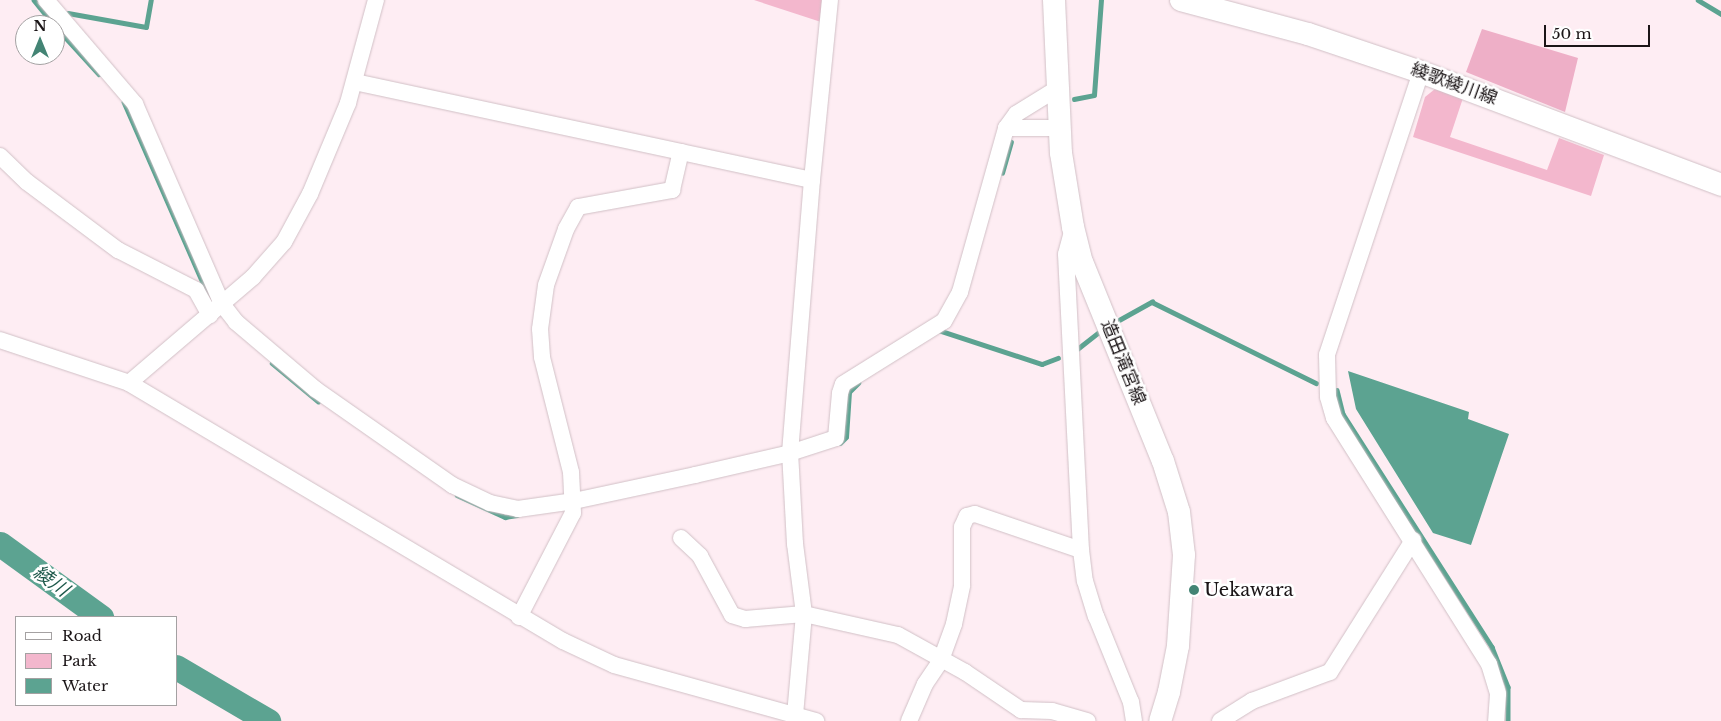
<!DOCTYPE html>
<html>
<head>
<meta charset="utf-8">
<style>
  body { margin:0 }
  #map { position:relative; width:1721px; height:721px; overflow:hidden; background:#feedf3; font-family:"Libre Baskerville","Noto Sans JP",serif }
  div>[style] { position:absolute }
  .green>* { inset:0; background:#f3b7cd }
  .forest>* { inset:0; background:#eeafc7 }
  .water>* { inset:0; background:#5ca391 }
  .stream>* { height:4.5px; margin:-2.25px; padding:0 2.25px; transform-origin:2.25px; border-radius:2.25px; background:#5ca391 }
  .river>* { height:25px; margin:-12.5px; padding:0 12.5px; transform-origin:12.5px; border-radius:12.5px; background:#5ca391 }
  .roads { filter:drop-shadow(0 0 1px #d1c0c6) drop-shadow(0 0 1px #d1c0c6) }
  .minor>* { height:16px; margin:-8px; padding:0 8px; transform-origin:8px; border-radius:8px; background:#fff }
  .secondary>* { height:22px; margin:-11px; padding:0 11px; transform-origin:11px; border-radius:11px; background:#fff }
  .dots>* { width:14px; height:14px; translate:-50% -50%; box-sizing:border-box; border:2px solid #fff; border-radius:50% }
  span { translate:-50% -50%; white-space:nowrap; text-align:center; line-height:1.15; -webkit-text-stroke:5px #fff; paint-order:stroke }
  .street-label { font-size:18px; color:#1b1517 }
  .poi-label { font-size:18px; color:#1b1517 }
  .left { translate:0 -50%; text-align:left }
  .water-label { font-size:19px; color:#1e594b; font-style:italic }
  .legend { position:absolute; left:15px; top:616px; width:162px; height:90px; box-sizing:border-box; background:#fff; border:1px solid #a4a1a2; margin:0; padding:6px 9px; list-style:none; font-size:15px; color:#1b1517 }
  .legend li { display:flex; align-items:center; gap:10px; height:25px }
  .legend b { width:25px; border:1px solid #a4a1a2 }
  .north { position:absolute; left:15px; top:15px; width:50px; height:50px; box-sizing:border-box; background:#fff; border:1px solid #a4a1a2; border-radius:50%; rotate:0deg; font-size:14px; font-weight:700; line-height:20px; text-align:center; color:#1b1517 }
  .north::after { content:''; display:block; margin:auto; width:18px; height:22px; background:#438474; clip-path:polygon(50% 0,100% 100%,50% 72%,0 100%) }
  .scale { position:absolute; left:1544px; top:25px; width:106px; height:22px; box-sizing:border-box; border:2px solid #1b1517; border-top:0; padding-left:6px; font-size:15px; line-height:18px; white-space:nowrap; color:#1b1517; -webkit-text-stroke:4px #fff; paint-order:stroke }
</style>
</head>
<body>
<div id="map">
  <div class="green">
    <div style="clip-path:polygon(754px 0,824px 0,821px 22px)"></div>
    <div style="clip-path:polygon(1435px 89px,1463px 98px,1450px 137px,1547px 170px,1559px 138px,1604px 155px,1591px 196px,1413px 137px,1425px 97px)"></div>
  </div>
  <div class="forest">
    <div style="clip-path:polygon(1482px 29px,1578px 58px,1565px 112px,1466px 72px)"></div>
  </div>
  <div class="water">
    <div style="clip-path:polygon(1348px 371px,1469px 412px,1468px 419px,1509px 434px,1471px 545px,1433px 533px,1356px 409px)"></div>
  </div>
  <div class="stream">
    <div style="left:34px;top:0;width:32px;rotate:51deg"></div>
    <div style="left:1698px;top:0;width:27px;rotate:31deg"></div>
    <div style="left:68px;top:13px;width:79px;rotate:10.2deg"></div>
    <div style="left:146px;top:27px;width:27px;rotate:-80deg"></div>
    <div style="left:55px;top:26px;width:65px;rotate:47.5deg"></div>
    <div style="left:1074px;top:99px;width:20px;rotate:-11deg"></div>
    <div style="left:1094px;top:95px;width:95px;rotate:-85.8deg"></div>
    <div style="left:124px;top:102px;width:217px;rotate:66.4deg"></div>
    <div style="left:1002px;top:173px;width:32px;rotate:-74deg"></div>
    <div style="left:1119px;top:320px;width:38px;rotate:-29deg"></div>
    <div style="left:1152px;top:302px;width:183px;rotate:26.3deg"></div>
    <div style="left:941px;top:331px;width:106px;rotate:18.1deg"></div>
    <div style="left:1042px;top:364px;width:17px;rotate:-21deg"></div>
    <div style="left:1076px;top:350px;width:28px;rotate:-38deg"></div>
    <div style="left:272px;top:363px;width:60px;rotate:39.6deg"></div>
    <div style="left:1337px;top:390px;width:25px;rotate:76deg"></div>
    <div style="left:1343px;top:414px;width:277px;rotate:57.4deg"></div>
    <div style="left:1492px;top:647px;width:43px;rotate:68.2deg"></div>
    <div style="left:1508px;top:687px;width:34px;rotate:90deg"></div>
    <div style="left:840px;top:443px;width:8px;rotate:-45deg"></div>
    <div style="left:846px;top:437px;width:45px;rotate:-86.2deg"></div>
    <div style="left:849px;top:392px;width:13px;rotate:-45deg"></div>
    <div style="left:457px;top:495px;width:53px;rotate:24.6deg"></div>
    <div style="left:505px;top:517px;width:12px;rotate:-9deg"></div>
  </div>
  <div class="river">
    <div style="left:0;top:544px;width:125px;rotate:35.9deg"></div>
    <div style="left:176px;top:667px;width:107px;rotate:30.4deg"></div>
  </div>
  <div class="roads">
    <div class="minor">
      <div style="left:46px;top:0;width:137px;rotate:49.4deg"></div>
      <div style="left:135px;top:104px;width:218px;rotate:66.5deg"></div>
      <div style="left:222px;top:304px;width:23px;rotate:52deg"></div>
      <div style="left:236px;top:322px;width:104px;rotate:40.3deg"></div>
      <div style="left:315px;top:389px;width:167px;rotate:35deg"></div>
      <div style="left:452px;top:485px;width:42px;rotate:25.3deg"></div>
      <div style="left:490px;top:503px;width:29px;rotate:12deg"></div>
      <div style="left:518px;top:509px;width:57px;rotate:-8.1deg"></div>
      <div style="left:574px;top:501px;width:124px;rotate:-12.1deg"></div>
      <div style="left:695px;top:475px;width:98px;rotate:-13deg"></div>
      <div style="left:790px;top:453px;width:48px;rotate:-18.1deg"></div>
      <div style="left:836px;top:438px;width:45px;rotate:-84.9deg"></div>
      <div style="left:840px;top:393px;width:9px;rotate:-72deg"></div>
      <div style="left:843px;top:384px;width:119px;rotate:-32deg"></div>
      <div style="left:944px;top:321px;width:33px;rotate:-61deg"></div>
      <div style="left:960px;top:292px;width:170px;rotate:-74.3deg"></div>
      <div style="left:1006px;top:128px;width:17px;rotate:-54deg"></div>
      <div style="left:1016px;top:114px;width:49px;rotate:-31.8deg"></div>
      <div style="left:1421px;top:72px;width:298px;rotate:108.4deg"></div>
      <div style="left:1327px;top:355px;width:42px;rotate:88.6deg"></div>
      <div style="left:1328px;top:397px;width:22px;rotate:74deg"></div>
      <div style="left:1334px;top:418px;width:291px;rotate:57.8deg"></div>
      <div style="left:1489px;top:664px;width:31px;rotate:73deg"></div>
      <div style="left:1498px;top:694px;width:27px;rotate:94deg"></div>
      <div style="left:355px;top:82px;width:333px;rotate:12.1deg"></div>
      <div style="left:1006px;top:128px;width:54px"></div>
      <div style="left:0;top:156px;width:37px;rotate:44deg"></div>
      <div style="left:27px;top:182px;width:114px;rotate:36.8deg"></div>
      <div style="left:118px;top:250px;width:88px;rotate:27.1deg"></div>
      <div style="left:196px;top:290px;width:29px;rotate:61deg"></div>
      <div style="left:1073px;top:228px;width:27px;rotate:105deg"></div>
      <div style="left:1066px;top:254px;width:296px;rotate:87.1deg"></div>
      <div style="left:1081px;top:550px;width:31px;rotate:83deg"></div>
      <div style="left:1085px;top:581px;width:37px;rotate:73deg"></div>
      <div style="left:1096px;top:616px;width:93px;rotate:67.9deg"></div>
      <div style="left:1131px;top:702px;width:19px;rotate:81deg"></div>
      <div style="left:0;top:340px;width:136px;rotate:18.4deg"></div>
      <div style="left:129px;top:383px;width:505px;rotate:30.73deg"></div>
      <div style="left:563px;top:641px;width:56px;rotate:25.2deg"></div>
      <div style="left:614px;top:665px;width:210px;rotate:15.5deg"></div>
      <div style="left:129px;top:383px;width:163px;rotate:-40.5deg"></div>
      <div style="left:253px;top:277px;width:47px;rotate:-48.5deg"></div>
      <div style="left:284px;top:242px;width:55px;rotate:-61.6deg"></div>
      <div style="left:310px;top:194px;width:99px;rotate:-67.3deg"></div>
      <div style="left:348px;top:103px;width:107px;rotate:-74.8deg"></div>
      <div style="left:681px;top:538px;width:26px;rotate:43deg"></div>
      <div style="left:700px;top:556px;width:67px;rotate:61.5deg"></div>
      <div style="left:732px;top:615px;width:14px;rotate:17deg"></div>
      <div style="left:745px;top:619px;width:59px;rotate:-4.8deg"></div>
      <div style="left:804px;top:614px;width:96px;rotate:12.6deg"></div>
      <div style="left:898px;top:635px;width:77px;rotate:28.9deg"></div>
      <div style="left:965px;top:672px;width:68px;rotate:34.2deg"></div>
      <div style="left:1021px;top:710px;width:31px;rotate:2deg"></div>
      <div style="left:1052px;top:711px;width:37px;rotate:16deg"></div>
      <div style="left:519px;top:617px;width:117px;rotate:-62.6deg"></div>
      <div style="left:573px;top:513px;width:41px;rotate:-92.8deg"></div>
      <div style="left:571px;top:472px;width:119px;rotate:-104.2deg"></div>
      <div style="left:542px;top:357px;width:28px;rotate:-94deg"></div>
      <div style="left:540px;top:329px;width:44px;rotate:-82.2deg"></div>
      <div style="left:546px;top:285px;width:59px;rotate:-70.3deg"></div>
      <div style="left:566px;top:229px;width:25px;rotate:-61deg"></div>
      <div style="left:578px;top:207px;width:96px;rotate:-10.3deg"></div>
      <div style="left:672px;top:190px;width:39px;rotate:-77deg"></div>
      <div style="left:681px;top:152px;width:134px;rotate:12.1deg"></div>
      <div style="left:812px;top:180px;width:181px;rotate:-84.3deg"></div>
      <div style="left:795px;top:715px;width:101px;rotate:-84.9deg"></div>
      <div style="left:804px;top:614px;width:71px;rotate:-97.3deg"></div>
      <div style="left:795px;top:544px;width:91px;rotate:-93.1deg"></div>
      <div style="left:790px;top:453px;width:274px;rotate:-85.4deg"></div>
      <div style="left:909px;top:721px;width:40px;rotate:-66.6deg"></div>
      <div style="left:925px;top:684px;width:29px;rotate:-56deg"></div>
      <div style="left:941px;top:660px;width:38px;rotate:-70deg"></div>
      <div style="left:954px;top:624px;width:40px;rotate:-78deg"></div>
      <div style="left:962px;top:585px;width:58px;rotate:-90deg"></div>
      <div style="left:962px;top:527px;width:12px;rotate:-66deg"></div>
      <div style="left:967px;top:516px;width:8px;rotate:-14deg"></div>
      <div style="left:975px;top:514px;width:112px;rotate:18.8deg"></div>
      <div style="left:1220px;top:721px;width:38px;rotate:-32deg"></div>
      <div style="left:1252px;top:701px;width:83px;rotate:-20.4deg"></div>
      <div style="left:1330px;top:672px;width:156px;rotate:-57.8deg"></div>
    </div>
    <div class="secondary">
      <div style="left:1054px;top:0;width:153px;rotate:87.4deg"></div>
      <div style="left:1061px;top:153px;width:75px;rotate:80.8deg"></div>
      <div style="left:1073px;top:227px;width:36px;rotate:76deg"></div>
      <div style="left:1082px;top:262px;width:215px;rotate:67.9deg"></div>
      <div style="left:1163px;top:461px;width:53px;rotate:72.6deg"></div>
      <div style="left:1179px;top:512px;width:43px;rotate:83.4deg"></div>
      <div style="left:1184px;top:555px;width:91px;rotate:93.8deg"></div>
      <div style="left:1178px;top:646px;width:47px;rotate:101.1deg"></div>
      <div style="left:1169px;top:692px;width:30px;rotate:107deg"></div>
      <div style="left:1181px;top:0;width:131px;rotate:15deg"></div>
      <div style="left:1308px;top:34px;width:119px;rotate:18.6deg"></div>
      <div style="left:1421px;top:72px;width:321px;rotate:20.6deg"></div>
    </div>
  </div>
  <div class="dots">
    <div style="left:1194px;top:590px;background:#438474"></div>
  </div>
  <div class="street-label">
    <span style="left:1454px;top:84px;rotate:20deg">綾歌綾川線</span>
    <span style="left:1123px;top:362px;rotate:68deg">造田滝宮線</span>
  </div>
  <div class="poi-label">
    <span class="left" style="left:1204px;top:590px">Uekawara</span>
  </div>
  <div class="water-label">
    <span style="left:51px;top:581px;rotate:36deg">綾川</span>
  </div>
  <ul class="legend">
  <li><b style="height:6px;background:#fff"></b>Road</li>
  <li><b style="height:14px;background:#f3b7cd"></b>Park</li>
  <li><b style="height:14px;background:#5ca391"></b>Water</li>
  </ul>
  <div class="north">N</div>
  <div class="scale">50 m</div>
</div>
</body>
</html>
